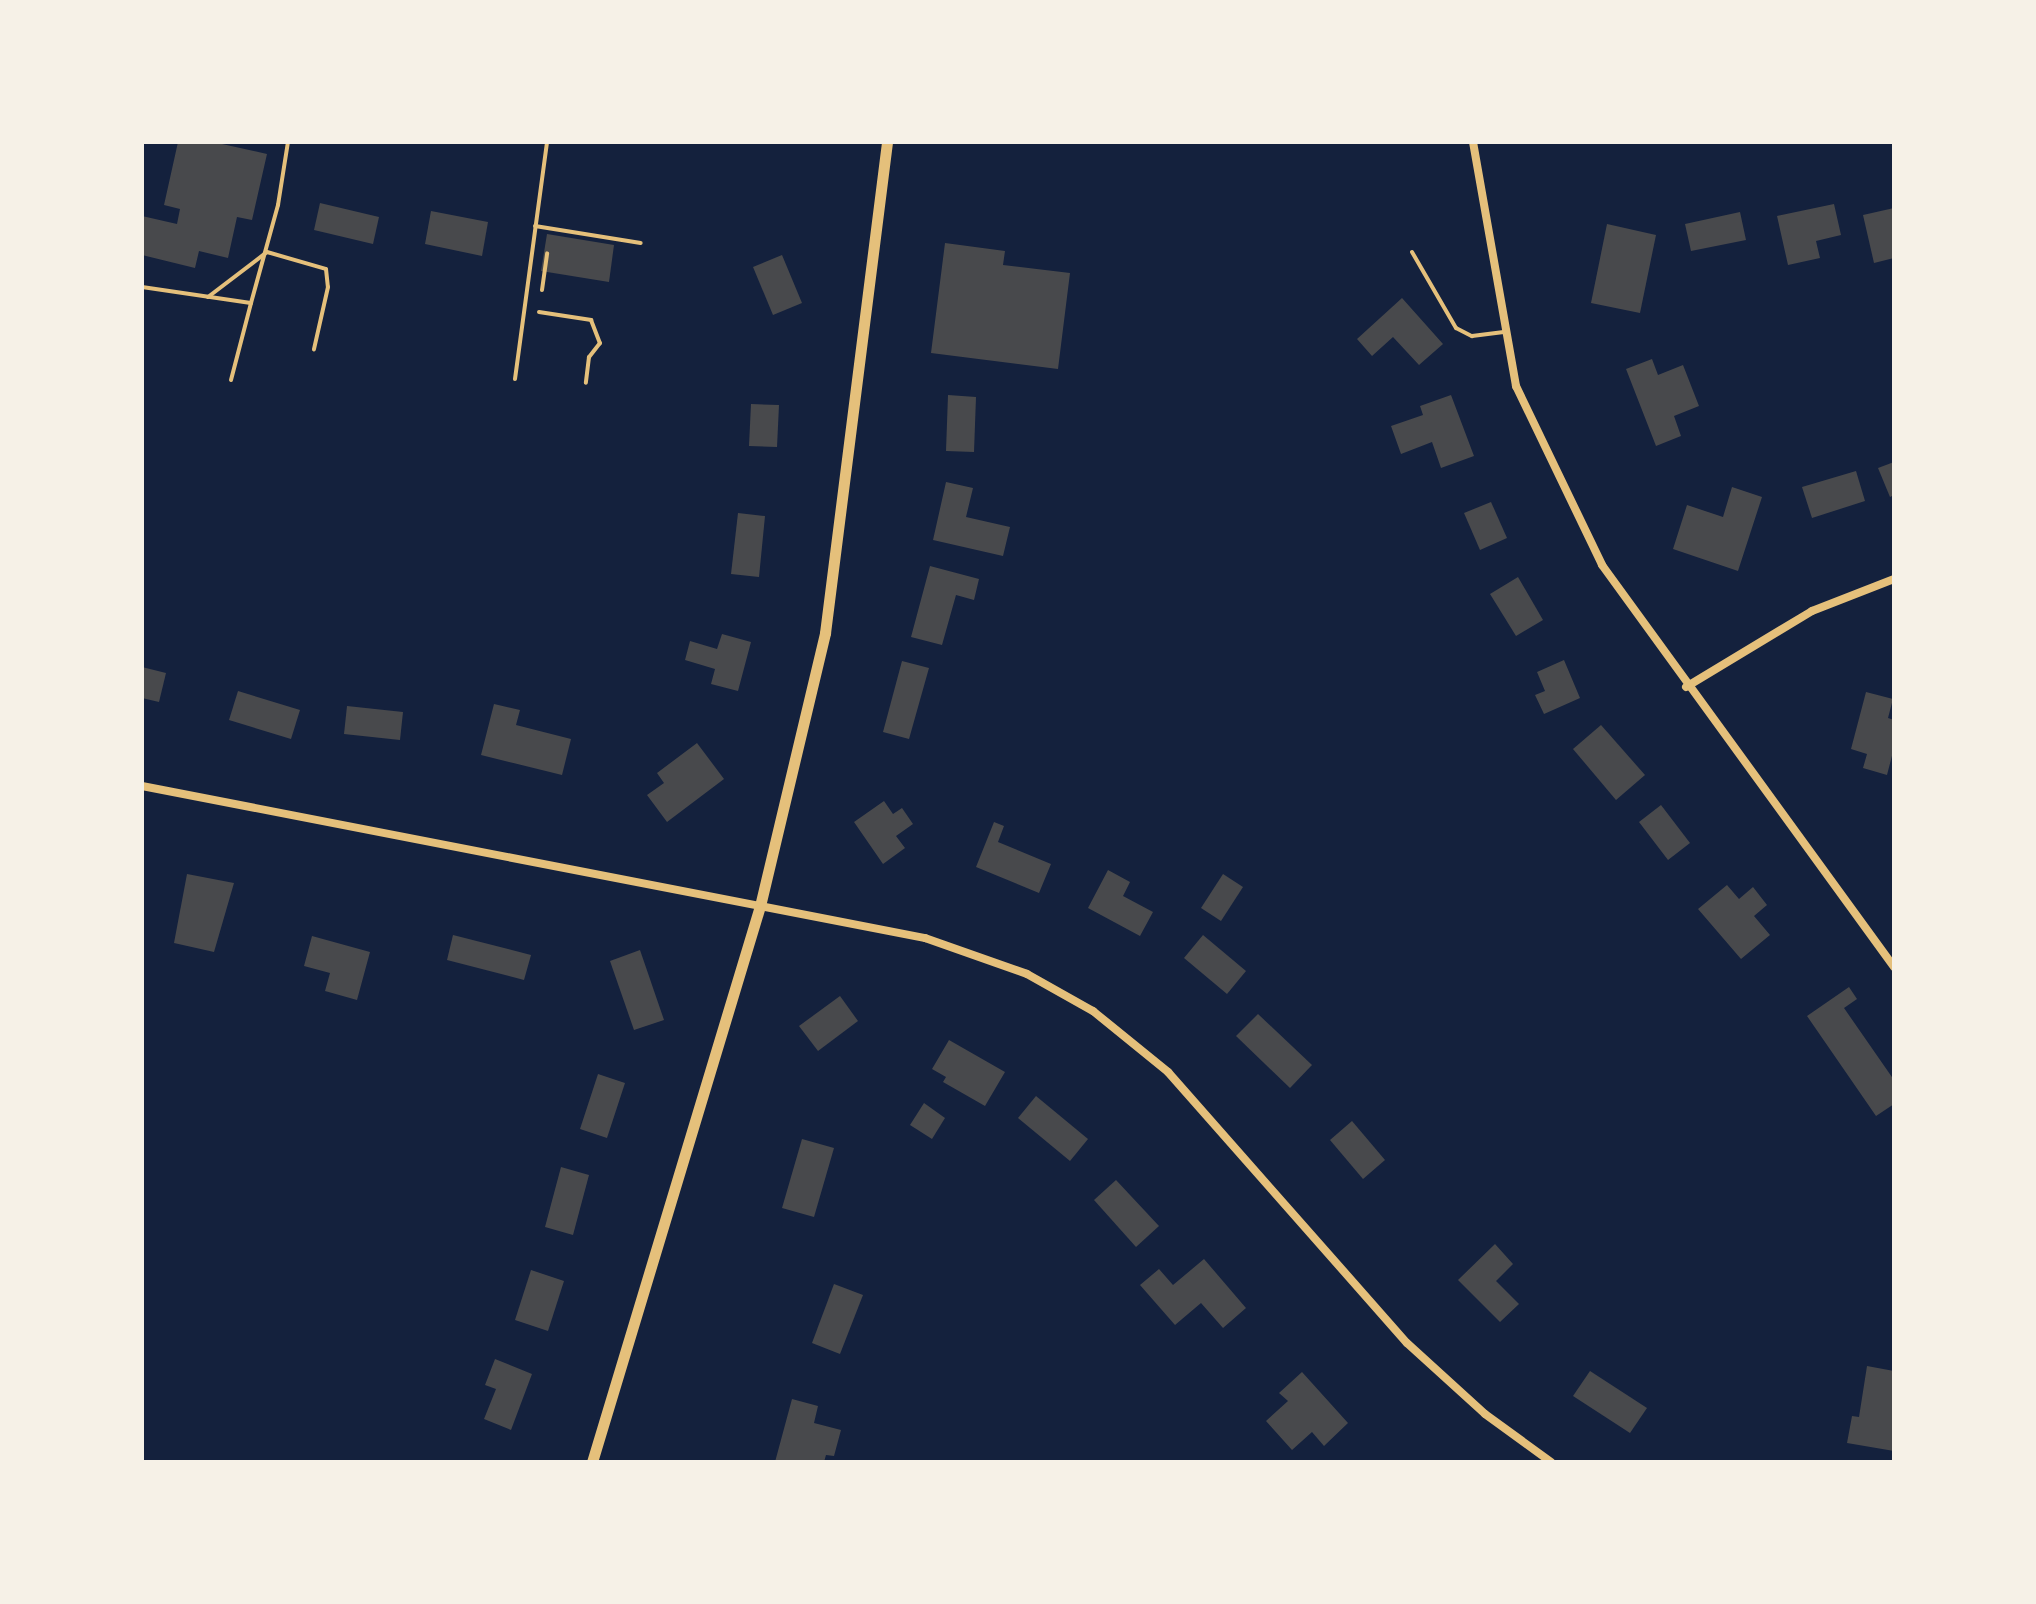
<!DOCTYPE html>
<html>
<head>
<meta charset="utf-8">
<style>
  body { margin:0 }
  #map { position:relative; width:2036px; height:1604px; overflow:hidden; background:#14213d; font-family:"Fira Sans",sans-serif }
  div>[style] { position:absolute }
  .building>* { inset:0; background:#48494c }
  .path>* { height:4px; margin:-2px; padding:0 2px; transform-origin:2px; border-radius:2px; background:#e5c07b }
  .service>* { height:4px; margin:-2px; padding:0 2px; transform-origin:2px; border-radius:2px; background:#e5c07b }
  .minor>* { height:8px; margin:-4px; padding:0 4px; transform-origin:4px; border-radius:4px; background:#e5c07b }
  .tertiary>* { height:11px; margin:-5.5px; padding:0 5.5px; transform-origin:5.5px; border-radius:5.5px; background:#e5c07b }
  span { translate:-50% -50%; white-space:nowrap; text-align:center; line-height:1.15; -webkit-text-stroke:8px #f6f1e7; paint-order:stroke }
  .frame { position:absolute; inset:0; border:144px solid #f6f1e7; pointer-events:none }
</style>
</head>
<body>
<div id="map">
  <div class="building">
    <div style="clip-path:polygon(178px 142px,213px 142px,267px 154px,252px 220px,237px 217px,228px 258px,199px 251px,195px 268px,142px 255px,142px 216px,177px 224px,180px 209px,164px 205px)"></div>
    <div style="clip-path:polygon(320px 203px,379px 217px,373px 244px,314px 230px)"></div>
    <div style="clip-path:polygon(1834px 204px,1841px 235px,1816px 241px,1820px 258px,1788px 265px,1777px 216px)"></div>
    <div style="clip-path:polygon(1894px 208px,1894px 258px,1874px 263px,1863px 215px)"></div>
    <div style="clip-path:polygon(431px 211px,488px 222px,482px 256px,425px 244px)"></div>
    <div style="clip-path:polygon(1740px 212px,1746px 240px,1691px 251px,1685px 224px)"></div>
    <div style="clip-path:polygon(1607px 224px,1656px 235px,1640px 313px,1591px 303px)"></div>
    <div style="clip-path:polygon(547px 234px,614px 245px,609px 282px,541px 271px)"></div>
    <div style="clip-path:polygon(945px 243px,1005px 251px,1003px 265px,1070px 273px,1058px 369px,931px 353px)"></div>
    <div style="clip-path:polygon(782px 255px,802px 303px,773px 315px,753px 267px)"></div>
    <div style="clip-path:polygon(1402px 298px,1443px 344px,1419px 365px,1393px 337px,1372px 356px,1357px 339px)"></div>
    <div style="clip-path:polygon(1652px 359px,1658px 375px,1683px 365px,1699px 406px,1674px 416px,1681px 436px,1656px 446px,1626px 369px)"></div>
    <div style="clip-path:polygon(948px 395px,976px 397px,974px 452px,946px 451px)"></div>
    <div style="clip-path:polygon(1451px 395px,1474px 456px,1441px 468px,1432px 442px,1401px 454px,1391px 426px,1423px 415px,1420px 406px)"></div>
    <div style="clip-path:polygon(751px 404px,779px 405px,777px 447px,749px 446px)"></div>
    <div style="clip-path:polygon(1894px 462px,1894px 495px,1890px 497px,1878px 468px)"></div>
    <div style="clip-path:polygon(1856px 471px,1865px 501px,1812px 518px,1802px 487px)"></div>
    <div style="clip-path:polygon(946px 482px,973px 488px,966px 517px,1010px 527px,1003px 556px,933px 540px)"></div>
    <div style="clip-path:polygon(1732px 487px,1762px 497px,1738px 571px,1673px 549px,1687px 505px,1723px 517px)"></div>
    <div style="clip-path:polygon(1491px 502px,1507px 538px,1480px 550px,1464px 513px)"></div>
    <div style="clip-path:polygon(738px 513px,765px 516px,759px 577px,731px 574px)"></div>
    <div style="clip-path:polygon(930px 566px,979px 579px,974px 600px,956px 595px,942px 645px,911px 637px)"></div>
    <div style="clip-path:polygon(1518px 577px,1543px 620px,1516px 636px,1490px 594px)"></div>
    <div style="clip-path:polygon(722px 634px,751px 642px,738px 691px,711px 684px,715px 669px,685px 660px,690px 641px,717px 649px)"></div>
    <div style="clip-path:polygon(1564px 660px,1580px 698px,1544px 714px,1535px 695px,1545px 691px,1537px 672px)"></div>
    <div style="clip-path:polygon(902px 661px,929px 668px,909px 739px,883px 732px)"></div>
    <div style="clip-path:polygon(142px 667px,166px 673px,159px 702px,142px 698px)"></div>
    <div style="clip-path:polygon(238px 691px,300px 710px,291px 739px,229px 720px)"></div>
    <div style="clip-path:polygon(1866px 692px,1893px 699px,1888px 718px,1894px 720px,1894px 748px,1887px 775px,1863px 768px,1867px 754px,1851px 749px)"></div>
    <div style="clip-path:polygon(494px 704px,520px 710px,516px 725px,571px 739px,562px 775px,481px 755px)"></div>
    <div style="clip-path:polygon(347px 706px,403px 712px,400px 740px,344px 734px)"></div>
    <div style="clip-path:polygon(1601px 725px,1645px 775px,1616px 800px,1573px 749px)"></div>
    <div style="clip-path:polygon(697px 743px,724px 779px,667px 822px,647px 795px,664px 783px,657px 773px)"></div>
    <div style="clip-path:polygon(884px 801px,893px 814px,902px 808px,913px 824px,896px 836px,905px 848px,883px 864px,854px 822px)"></div>
    <div style="clip-path:polygon(1661px 805px,1690px 843px,1668px 860px,1639px 822px)"></div>
    <div style="clip-path:polygon(994px 822px,1004px 826px,998px 842px,1051px 864px,1039px 893px,976px 867px)"></div>
    <div style="clip-path:polygon(1108px 870px,1130px 882px,1123px 896px,1153px 912px,1140px 936px,1088px 908px)"></div>
    <div style="clip-path:polygon(187px 874px,234px 883px,214px 952px,174px 943px)"></div>
    <div style="clip-path:polygon(1223px 874px,1243px 887px,1221px 921px,1201px 908px)"></div>
    <div style="clip-path:polygon(1727px 885px,1739px 899px,1753px 887px,1767px 905px,1754px 916px,1770px 935px,1741px 959px,1698px 909px)"></div>
    <div style="clip-path:polygon(453px 935px,531px 955px,524px 980px,447px 960px)"></div>
    <div style="clip-path:polygon(1203px 935px,1246px 971px,1227px 994px,1184px 958px)"></div>
    <div style="clip-path:polygon(312px 936px,370px 952px,357px 1000px,325px 991px,330px 973px,304px 966px)"></div>
    <div style="clip-path:polygon(640px 950px,664px 1020px,634px 1030px,610px 961px)"></div>
    <div style="clip-path:polygon(1849px 987px,1857px 999px,1844px 1008px,1894px 1080px,1894px 1104px,1876px 1116px,1807px 1016px)"></div>
    <div style="clip-path:polygon(840px 996px,858px 1021px,818px 1051px,799px 1026px)"></div>
    <div style="clip-path:polygon(1258px 1014px,1312px 1065px,1290px 1088px,1236px 1036px)"></div>
    <div style="clip-path:polygon(949px 1040px,1005px 1072px,985px 1106px,943px 1082px,946px 1077px,932px 1069px)"></div>
    <div style="clip-path:polygon(598px 1074px,625px 1083px,607px 1138px,580px 1129px)"></div>
    <div style="clip-path:polygon(1036px 1096px,1088px 1139px,1070px 1161px,1018px 1118px)"></div>
    <div style="clip-path:polygon(924px 1103px,945px 1118px,932px 1139px,910px 1125px)"></div>
    <div style="clip-path:polygon(1352px 1121px,1385px 1160px,1363px 1179px,1330px 1140px)"></div>
    <div style="clip-path:polygon(802px 1139px,834px 1148px,814px 1217px,782px 1208px)"></div>
    <div style="clip-path:polygon(561px 1167px,589px 1175px,573px 1235px,545px 1227px)"></div>
    <div style="clip-path:polygon(1116px 1180px,1159px 1226px,1136px 1247px,1094px 1200px)"></div>
    <div style="clip-path:polygon(1495px 1244px,1513px 1264px,1496px 1281px,1519px 1304px,1500px 1322px,1458px 1280px)"></div>
    <div style="clip-path:polygon(1204px 1259px,1246px 1308px,1223px 1328px,1201px 1303px,1175px 1325px,1140px 1285px,1159px 1269px,1173px 1285px)"></div>
    <div style="clip-path:polygon(531px 1270px,564px 1281px,548px 1331px,515px 1320px)"></div>
    <div style="clip-path:polygon(834px 1284px,863px 1295px,840px 1354px,812px 1343px)"></div>
    <div style="clip-path:polygon(495px 1359px,532px 1374px,511px 1430px,484px 1419px,496px 1389px,485px 1385px)"></div>
    <div style="clip-path:polygon(1867px 1366px,1894px 1371px,1894px 1451px,1847px 1443px,1852px 1416px,1859px 1417px)"></div>
    <div style="clip-path:polygon(1590px 1371px,1647px 1408px,1630px 1433px,1573px 1396px)"></div>
    <div style="clip-path:polygon(1302px 1372px,1348px 1423px,1324px 1446px,1312px 1432px,1292px 1450px,1266px 1421px,1288px 1401px,1279px 1393px)"></div>
    <div style="clip-path:polygon(792px 1399px,818px 1406px,814px 1423px,841px 1430px,834px 1456px,826px 1455px,824px 1462px,775px 1462px)"></div>
  </div>
  <div class="path">
    <div style="left:542px;top:290px;width:37px;rotate:-82deg"></div>
    <div style="left:539px;top:312px;width:53px;rotate:8.7deg"></div>
    <div style="left:591px;top:320px;width:25px;rotate:69deg"></div>
    <div style="left:600px;top:343px;width:18px;rotate:128deg"></div>
    <div style="left:589px;top:357px;width:26px;rotate:97deg"></div>
  </div>
  <div class="service">
    <div style="left:535px;top:226px;width:107px;rotate:9.1deg"></div>
    <div style="left:1412px;top:252px;width:88px;rotate:59.9deg"></div>
    <div style="left:1456px;top:328px;width:18px;rotate:27deg"></div>
    <div style="left:1472px;top:336px;width:34px;rotate:-7deg"></div>
    <div style="left:142px;top:287px;width:110px;rotate:8.4deg"></div>
    <div style="left:251px;top:303px;width:102px;rotate:-74.6deg"></div>
    <div style="left:278px;top:205px;width:64px;rotate:-81deg"></div>
    <div style="left:208px;top:297px;width:74px;rotate:-37.3deg"></div>
    <div style="left:267px;top:252px;width:61px;rotate:16.1deg"></div>
    <div style="left:326px;top:269px;width:18px;rotate:84deg"></div>
    <div style="left:328px;top:287px;width:64px;rotate:102.7deg"></div>
    <div style="left:515px;top:379px;width:239px;rotate:-82.3deg"></div>
    <div style="left:231px;top:380px;width:80px;rotate:-75.4deg"></div>
  </div>
  <div class="minor">
    <div style="left:1473px;top:142px;width:248px;rotate:80deg"></div>
    <div style="left:1516px;top:386px;width:199px;rotate:64.3deg"></div>
    <div style="left:1602px;top:565px;width:497px;rotate:54deg"></div>
    <div style="left:1686px;top:687px;width:147px;rotate:-31.1deg"></div>
    <div style="left:1812px;top:611px;width:88px;rotate:-21.3deg"></div>
    <div style="left:142px;top:786px;width:798px;rotate:10.99deg"></div>
    <div style="left:925px;top:938px;width:108px;rotate:19.4deg"></div>
    <div style="left:1027px;top:974px;width:76px;rotate:29.3deg"></div>
    <div style="left:1093px;top:1011px;width:97px;rotate:39.1deg"></div>
    <div style="left:1168px;top:1072px;width:361px;rotate:48.6deg"></div>
    <div style="left:1407px;top:1343px;width:105px;rotate:42.3deg"></div>
    <div style="left:1485px;top:1414px;width:82px;rotate:36deg"></div>
  </div>
  <div class="tertiary">
    <div style="left:592px;top:1462px;width:581px;rotate:-73.19deg"></div>
    <div style="left:760px;top:906px;width:281px;rotate:-76.6deg"></div>
    <div style="left:825px;top:633px;width:495px;rotate:-82.8deg"></div>
  </div>
  <div class="frame"></div>
</div>
</body>
</html>
